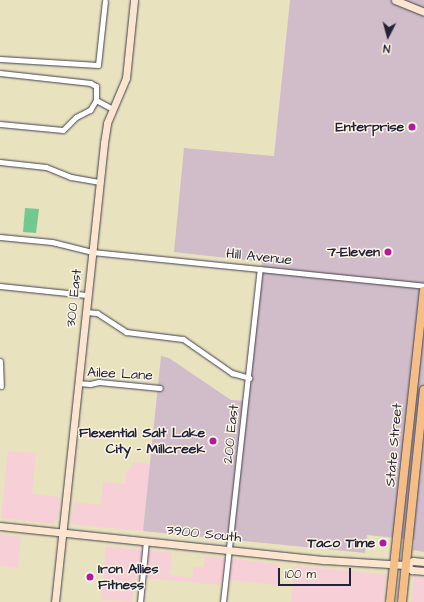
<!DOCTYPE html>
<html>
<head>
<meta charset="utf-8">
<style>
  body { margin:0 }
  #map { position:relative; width:424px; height:602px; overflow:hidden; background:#e9e2bf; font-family:"Architects Daughter",sans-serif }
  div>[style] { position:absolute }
  .built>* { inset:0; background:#f6cfd7 }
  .industrial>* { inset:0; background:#d1bdc9 }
  .green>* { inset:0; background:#71c98f }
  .roads { filter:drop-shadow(0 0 1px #403f4f) drop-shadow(0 0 1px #403f4f) }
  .street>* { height:5px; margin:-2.5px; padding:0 2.5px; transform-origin:2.5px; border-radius:2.5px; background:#fff }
  .secondary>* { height:7px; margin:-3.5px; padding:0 3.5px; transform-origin:3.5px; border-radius:3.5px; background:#fbe5cf }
  .primary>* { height:8px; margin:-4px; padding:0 4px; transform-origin:4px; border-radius:4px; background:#f6be87 }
  .dots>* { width:11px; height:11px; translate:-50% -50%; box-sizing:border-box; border:2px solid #fcf5e5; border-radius:50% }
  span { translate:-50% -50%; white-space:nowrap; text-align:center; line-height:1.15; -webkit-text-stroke:3px #fcf5e5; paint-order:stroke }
  .poi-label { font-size:14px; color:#22223b; font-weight:700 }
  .right { translate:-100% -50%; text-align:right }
  .left { translate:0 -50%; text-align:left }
  .street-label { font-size:14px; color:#22223b }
  .north { position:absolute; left:368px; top:16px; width:40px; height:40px; -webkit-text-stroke:3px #fcf5e5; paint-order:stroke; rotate:186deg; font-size:11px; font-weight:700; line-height:16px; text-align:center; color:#22223b }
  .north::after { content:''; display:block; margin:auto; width:14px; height:18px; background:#22223b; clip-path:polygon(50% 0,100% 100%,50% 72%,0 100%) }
  .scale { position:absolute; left:278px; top:568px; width:73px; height:18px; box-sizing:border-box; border:2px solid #22223b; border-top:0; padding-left:5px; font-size:12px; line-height:14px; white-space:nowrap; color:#22223b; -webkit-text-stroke:3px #fcf5e5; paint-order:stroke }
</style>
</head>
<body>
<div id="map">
  <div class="built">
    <div style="clip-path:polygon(8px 451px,36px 453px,32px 494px,60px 497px,58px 518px,52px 524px,1px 518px)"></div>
    <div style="clip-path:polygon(134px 462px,150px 464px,143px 531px,71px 524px,74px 502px,101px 505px,103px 482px,125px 484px,126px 475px)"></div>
    <div style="clip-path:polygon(0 534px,21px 537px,18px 568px,0 566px)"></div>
    <div style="clip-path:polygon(106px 546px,172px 553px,170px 575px,192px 578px,194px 567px,204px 567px,205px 556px,279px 564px,277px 585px,221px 579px,220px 585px,135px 577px,132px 602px,101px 599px)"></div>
    <div style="clip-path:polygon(295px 566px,386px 574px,383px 602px,291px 602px)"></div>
    <div style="clip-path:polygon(414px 576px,424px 577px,424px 602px,411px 602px)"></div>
  </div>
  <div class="industrial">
    <div style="clip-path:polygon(290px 0,424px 0,424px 552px,413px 550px,415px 540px,367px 535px,365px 553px,143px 531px,161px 356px,169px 358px,231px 400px,248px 401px,262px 262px,174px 252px,184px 148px,274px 156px)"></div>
  </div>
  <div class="green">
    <div style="clip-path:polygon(25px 208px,39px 209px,36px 233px,23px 232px)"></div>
  </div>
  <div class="roads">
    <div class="street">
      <div style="left:0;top:59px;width:98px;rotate:3.5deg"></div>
      <div style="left:98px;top:65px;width:64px;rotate:-83.8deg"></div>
      <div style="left:0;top:73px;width:91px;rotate:6.3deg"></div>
      <div style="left:90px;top:83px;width:7px;rotate:27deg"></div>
      <div style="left:96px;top:86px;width:14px;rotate:90deg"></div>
      <div style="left:0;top:124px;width:63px;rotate:5.4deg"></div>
      <div style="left:63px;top:130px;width:18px;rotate:-45deg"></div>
      <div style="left:76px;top:117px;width:16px;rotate:-27deg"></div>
      <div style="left:90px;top:110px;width:12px;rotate:-59deg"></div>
      <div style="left:96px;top:100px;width:19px;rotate:28deg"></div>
      <div style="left:0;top:162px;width:46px;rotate:6.2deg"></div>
      <div style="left:46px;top:167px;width:27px;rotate:22deg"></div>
      <div style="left:71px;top:177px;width:28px;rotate:10deg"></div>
      <div style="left:0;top:237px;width:52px;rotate:5.5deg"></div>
      <div style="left:52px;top:242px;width:41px;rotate:14deg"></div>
      <div style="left:92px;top:252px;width:334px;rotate:5.8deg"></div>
      <div style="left:0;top:286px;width:87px;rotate:5.9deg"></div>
      <div style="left:86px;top:312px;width:11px;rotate:5deg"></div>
      <div style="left:97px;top:313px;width:35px;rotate:33deg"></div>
      <div style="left:126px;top:332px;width:57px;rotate:7deg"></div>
      <div style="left:183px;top:339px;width:60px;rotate:34.8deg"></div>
      <div style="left:232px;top:373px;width:18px;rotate:16deg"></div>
      <div style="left:0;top:361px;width:25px;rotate:88deg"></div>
      <div style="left:78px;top:383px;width:12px;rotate:5deg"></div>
      <div style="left:90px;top:384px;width:9px;rotate:-13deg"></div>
      <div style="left:99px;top:382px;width:61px;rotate:5.6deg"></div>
      <div style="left:140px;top:602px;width:61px;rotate:-84.4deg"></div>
      <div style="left:223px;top:602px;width:335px;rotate:-83.7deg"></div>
    </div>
    <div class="secondary">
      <div style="left:395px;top:0;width:31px;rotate:22deg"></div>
      <div style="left:0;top:526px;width:327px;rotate:6deg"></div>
      <div style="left:325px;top:560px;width:80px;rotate:3.6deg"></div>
      <div style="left:405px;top:565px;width:9px;rotate:-27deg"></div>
      <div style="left:413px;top:561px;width:11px;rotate:5deg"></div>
      <div style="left:405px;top:565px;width:9px;rotate:36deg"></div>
      <div style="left:412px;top:570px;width:12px;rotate:5deg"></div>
      <div style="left:55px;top:602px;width:462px;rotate:-83.9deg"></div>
      <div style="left:104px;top:143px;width:20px;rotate:-81deg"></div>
      <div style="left:107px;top:123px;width:49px;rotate:-67.1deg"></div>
      <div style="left:126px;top:78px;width:78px;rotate:-84.1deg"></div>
    </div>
    <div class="primary">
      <div style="left:390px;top:602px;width:313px;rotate:-83.8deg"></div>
      <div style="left:402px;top:602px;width:213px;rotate:-84.1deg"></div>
    </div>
  </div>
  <div class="dots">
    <div style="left:412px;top:127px;background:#b5179e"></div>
    <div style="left:388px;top:252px;background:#b5179e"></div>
    <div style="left:213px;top:441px;background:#b5179e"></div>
    <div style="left:383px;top:543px;background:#b5179e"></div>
    <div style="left:90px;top:577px;background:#b5179e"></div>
  </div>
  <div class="poi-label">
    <span class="right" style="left:404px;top:127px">Enterprise</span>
    <span class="right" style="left:380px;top:252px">7-Eleven</span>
    <span class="right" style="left:205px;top:441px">Flexential Salt Lake<br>City - Millcreek</span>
    <span class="right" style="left:375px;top:543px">Taco Time</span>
    <span class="left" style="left:98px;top:577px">Iron Allies<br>Fitness</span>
  </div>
  <div class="street-label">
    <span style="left:259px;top:257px;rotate:6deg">Hill Avenue</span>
    <span style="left:74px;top:298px;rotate:-84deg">300 East</span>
    <span style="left:120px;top:374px;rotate:3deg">Ailee Lane</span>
    <span style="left:231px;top:434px;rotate:-84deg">200 East</span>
    <span style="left:394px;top:445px;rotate:-85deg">State Street</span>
    <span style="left:204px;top:534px;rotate:6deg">3900 South</span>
  </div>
  <div class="north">N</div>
  <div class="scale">100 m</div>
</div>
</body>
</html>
